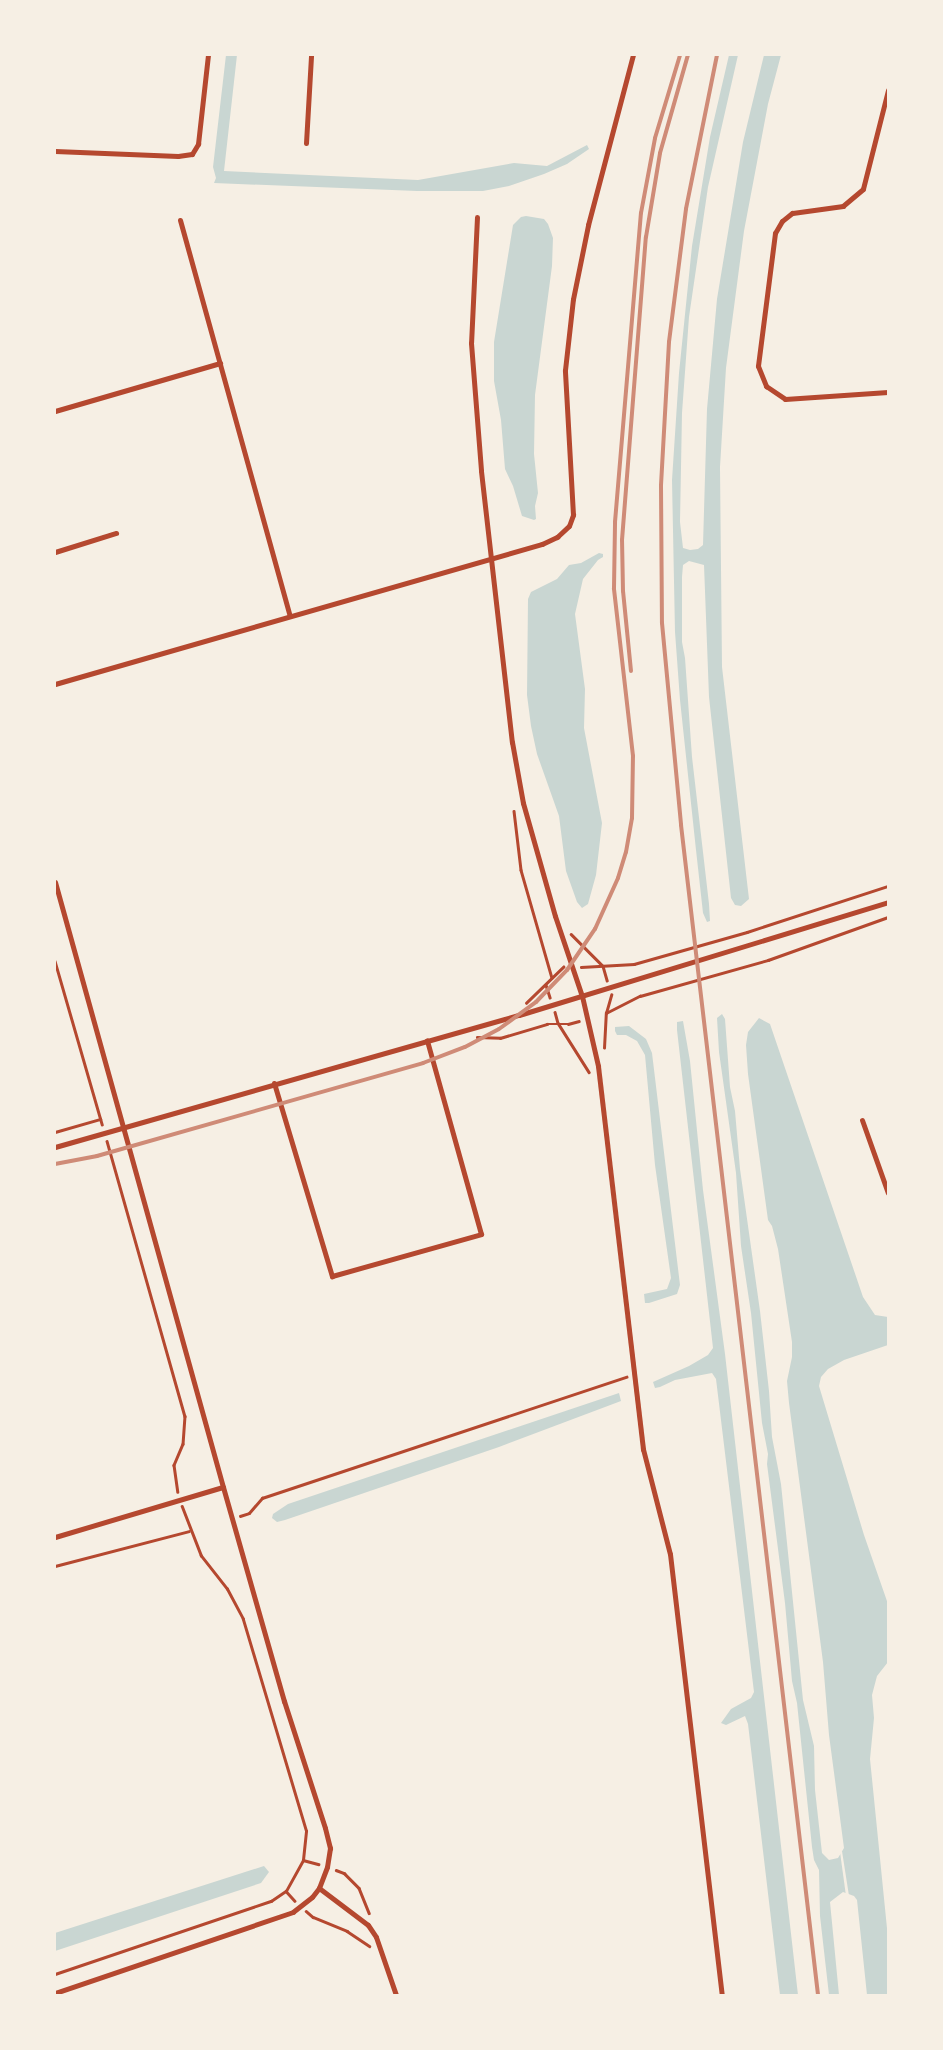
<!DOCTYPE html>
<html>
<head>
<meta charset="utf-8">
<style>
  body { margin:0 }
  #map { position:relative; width:943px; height:2050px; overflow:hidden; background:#f6efe4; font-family:Manrope,sans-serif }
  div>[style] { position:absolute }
  .water>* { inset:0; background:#c9d6d2 }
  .pier>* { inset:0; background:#f6efe4 }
  .path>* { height:2.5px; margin:-1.25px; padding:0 1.25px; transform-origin:1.25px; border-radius:1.25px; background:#b5482f }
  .minor>* { height:5px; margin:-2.5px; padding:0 2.5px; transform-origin:2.5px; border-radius:2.5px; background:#b5482f }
  .rail>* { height:4px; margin:-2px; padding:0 2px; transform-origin:2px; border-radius:2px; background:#cf8b77 }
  span { translate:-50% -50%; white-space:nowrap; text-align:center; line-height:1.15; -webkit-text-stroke:5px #f6efe4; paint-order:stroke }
  .frame { position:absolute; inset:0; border:56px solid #f6efe4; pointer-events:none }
</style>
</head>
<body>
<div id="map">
  <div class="water">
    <div style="clip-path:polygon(226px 55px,237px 55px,224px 171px,418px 180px,514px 163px,547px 166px,587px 145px,589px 149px,567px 164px,544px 174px,509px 186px,483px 191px,417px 191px,214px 183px,216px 178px,213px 167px)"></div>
    <div style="clip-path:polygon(729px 55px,738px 55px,708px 187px,689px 317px,682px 413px,680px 522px,683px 548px,690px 550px,698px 549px,703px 545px,707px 409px,717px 299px,743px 142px,764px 55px,781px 55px,768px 104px,744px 231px,726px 368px,720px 467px,722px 667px,749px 899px,741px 906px,735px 905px,731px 898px,709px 697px,704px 565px,689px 561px,683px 565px,682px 577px,682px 642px,685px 658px,692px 757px,709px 904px,710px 921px,707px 922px,703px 913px,696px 850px,680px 700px,675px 632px,672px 480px,679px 373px,692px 246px,710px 137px)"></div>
    <div style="clip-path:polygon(526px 216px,544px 219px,548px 224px,553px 238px,552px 266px,535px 395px,534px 454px,538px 493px,535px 506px,536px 519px,534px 520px,522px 516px,513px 486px,505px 469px,501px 420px,494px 381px,494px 342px,513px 225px,521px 217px)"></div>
    <div style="clip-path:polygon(599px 553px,603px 554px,603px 557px,598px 560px,583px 579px,575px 614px,585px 689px,584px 728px,602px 823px,596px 875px,588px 904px,582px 908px,577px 902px,566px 871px,559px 816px,537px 754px,531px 726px,527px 695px,528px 599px,531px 592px,557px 579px,569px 565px,581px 563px)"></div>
    <div style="clip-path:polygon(722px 1014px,725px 1019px,730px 1087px,735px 1111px,740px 1169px,760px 1311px,769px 1391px,772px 1437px,781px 1484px,803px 1700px,814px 1746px,815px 1790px,822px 1853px,829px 1860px,838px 1858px,844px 1848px,829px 1735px,823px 1662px,789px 1403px,787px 1381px,792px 1357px,792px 1342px,778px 1249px,772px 1226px,768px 1220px,748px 1074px,746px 1045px,748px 1032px,759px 1018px,770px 1024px,863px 1297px,875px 1315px,888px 1317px,888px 1345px,844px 1360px,828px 1369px,821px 1377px,819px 1386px,864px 1535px,888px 1604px,888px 1662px,877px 1676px,872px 1695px,874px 1718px,870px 1759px,888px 1938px,888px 1995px,867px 1995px,857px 1900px,854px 1896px,843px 1892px,830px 1902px,839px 1995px,829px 1995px,820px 1916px,819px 1870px,814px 1860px,812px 1847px,797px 1703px,792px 1681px,785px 1603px,767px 1464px,768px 1454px,762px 1423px,751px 1313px,741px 1246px,736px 1173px,719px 1052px,717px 1018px)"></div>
    <div style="clip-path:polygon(683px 1021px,690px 1061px,703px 1190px,725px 1354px,798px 1995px,780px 1995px,748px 1724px,745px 1716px,726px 1725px,721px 1723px,731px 1709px,751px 1698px,754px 1692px,716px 1379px,712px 1373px,675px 1380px,660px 1387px,655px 1388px,653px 1382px,689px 1366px,708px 1355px,713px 1348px,677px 1030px,677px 1022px)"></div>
    <div style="clip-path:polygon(629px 1026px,646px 1039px,652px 1053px,680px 1285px,677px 1294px,649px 1303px,645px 1303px,644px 1294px,667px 1289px,671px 1278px,655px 1165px,645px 1055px,637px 1041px,626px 1035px,617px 1035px,615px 1031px,615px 1027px)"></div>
    <div style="clip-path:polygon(619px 1393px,621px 1401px,499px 1447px,285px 1520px,277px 1522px,272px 1518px,273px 1514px,288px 1504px)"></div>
    <div style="clip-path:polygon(264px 1866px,269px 1872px,261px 1883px,55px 1951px,55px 1933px)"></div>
  </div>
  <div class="pier">
    <div style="clip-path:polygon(842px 1851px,849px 1896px,846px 1896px,840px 1852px)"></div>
  </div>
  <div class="path">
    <div style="left:514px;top:811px;width:59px;rotate:83.2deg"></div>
    <div style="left:521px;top:870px;width:112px;rotate:74deg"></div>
    <div style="left:571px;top:934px;width:45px;rotate:45deg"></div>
    <div style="left:603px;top:966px;width:15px;rotate:74deg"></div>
    <div style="left:55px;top:961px;width:170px;rotate:73.9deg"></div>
    <div style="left:581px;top:967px;width:53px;rotate:-3.2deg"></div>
    <div style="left:634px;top:964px;width:117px;rotate:-15.8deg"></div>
    <div style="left:747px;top:932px;width:148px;rotate:-18.1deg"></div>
    <div style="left:546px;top:985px;width:13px;rotate:72deg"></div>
    <div style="left:526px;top:1003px;width:52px;rotate:-44.2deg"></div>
    <div style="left:555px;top:1012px;width:11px;rotate:75deg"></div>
    <div style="left:558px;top:1023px;width:58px;rotate:57.7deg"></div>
    <div style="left:606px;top:1013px;width:38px;rotate:-27deg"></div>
    <div style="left:640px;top:996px;width:133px;rotate:-15.7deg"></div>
    <div style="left:768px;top:960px;width:127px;rotate:-19.7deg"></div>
    <div style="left:477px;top:1037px;width:23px;rotate:2deg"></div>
    <div style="left:500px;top:1038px;width:49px;rotate:-16.6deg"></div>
    <div style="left:547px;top:1024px;width:21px"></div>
    <div style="left:568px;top:1024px;width:11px;rotate:-15deg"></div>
    <div style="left:604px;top:1048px;width:35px;rotate:-87deg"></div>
    <div style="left:606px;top:1013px;width:19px;rotate:-74deg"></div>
    <div style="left:55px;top:1132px;width:47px;rotate:-16.1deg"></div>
    <div style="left:107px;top:1141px;width:286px;rotate:74.2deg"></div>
    <div style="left:185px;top:1416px;width:28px;rotate:94deg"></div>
    <div style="left:183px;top:1444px;width:23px;rotate:113deg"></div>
    <div style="left:174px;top:1465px;width:27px;rotate:82deg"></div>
    <div style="left:240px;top:1516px;width:9px;rotate:-18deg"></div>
    <div style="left:249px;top:1513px;width:20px;rotate:-49deg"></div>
    <div style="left:262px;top:1498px;width:384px;rotate:-18.4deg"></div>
    <div style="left:55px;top:1566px;width:138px;rotate:-14.6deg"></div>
    <div style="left:303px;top:1860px;width:16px;rotate:15deg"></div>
    <div style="left:336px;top:1870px;width:9px;rotate:21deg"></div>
    <div style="left:344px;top:1873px;width:21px;rotate:45deg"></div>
    <div style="left:359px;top:1888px;width:27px;rotate:68deg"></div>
    <div style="left:286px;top:1891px;width:13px;rotate:48deg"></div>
    <div style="left:306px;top:1911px;width:9px;rotate:41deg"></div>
    <div style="left:313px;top:1917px;width:37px;rotate:22deg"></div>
    <div style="left:347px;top:1931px;width:27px;rotate:34deg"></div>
    <div style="left:55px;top:1974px;width:228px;rotate:-18.7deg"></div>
    <div style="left:271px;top:1901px;width:18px;rotate:-34deg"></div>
    <div style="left:286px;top:1891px;width:35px;rotate:-61deg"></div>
    <div style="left:303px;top:1860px;width:29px;rotate:-84deg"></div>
    <div style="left:306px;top:1831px;width:221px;rotate:-106.6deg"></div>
    <div style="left:243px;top:1619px;width:34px;rotate:-118deg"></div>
    <div style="left:227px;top:1589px;width:42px;rotate:-128.2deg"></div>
    <div style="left:201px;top:1556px;width:53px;rotate:-111.2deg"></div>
  </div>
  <div class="minor">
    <div style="left:888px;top:90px;width:102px;rotate:104.2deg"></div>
    <div style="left:863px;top:189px;width:26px;rotate:140deg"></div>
    <div style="left:843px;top:206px;width:51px;rotate:172.2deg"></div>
    <div style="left:792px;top:213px;width:13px;rotate:141deg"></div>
    <div style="left:782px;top:221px;width:14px;rotate:120deg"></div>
    <div style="left:775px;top:233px;width:134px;rotate:97.3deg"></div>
    <div style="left:758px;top:366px;width:22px;rotate:68deg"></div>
    <div style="left:766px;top:386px;width:23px;rotate:34deg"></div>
    <div style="left:785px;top:399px;width:103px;rotate:-3.9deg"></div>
    <div style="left:306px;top:143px;width:88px;rotate:-86.7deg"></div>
    <div style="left:55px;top:151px;width:123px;rotate:2.3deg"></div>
    <div style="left:178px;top:156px;width:14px;rotate:-8deg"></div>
    <div style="left:192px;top:154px;width:12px;rotate:-59deg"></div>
    <div style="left:198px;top:144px;width:90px;rotate:-83.6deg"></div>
    <div style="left:477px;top:217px;width:126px;rotate:92.7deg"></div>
    <div style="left:471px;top:343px;width:128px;rotate:85.5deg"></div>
    <div style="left:481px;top:471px;width:273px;rotate:83.5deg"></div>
    <div style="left:512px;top:742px;width:62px;rotate:79.8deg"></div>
    <div style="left:523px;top:803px;width:117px;rotate:74.2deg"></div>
    <div style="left:555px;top:916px;width:84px;rotate:71.4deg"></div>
    <div style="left:582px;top:996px;width:72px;rotate:77.1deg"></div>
    <div style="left:598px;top:1066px;width:386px;rotate:83.3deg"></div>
    <div style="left:643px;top:1449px;width:108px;rotate:75.6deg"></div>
    <div style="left:670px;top:1554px;width:444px;rotate:83.3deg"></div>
    <div style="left:180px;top:220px;width:411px;rotate:74.5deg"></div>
    <div style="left:55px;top:411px;width:172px;rotate:-16.2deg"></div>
    <div style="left:55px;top:552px;width:64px;rotate:-17.3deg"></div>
    <div style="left:55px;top:684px;width:507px;rotate:-16.04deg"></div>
    <div style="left:542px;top:544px;width:17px;rotate:-25deg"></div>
    <div style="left:557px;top:537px;width:16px;rotate:-43deg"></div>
    <div style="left:569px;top:526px;width:12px;rotate:-70deg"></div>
    <div style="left:573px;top:515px;width:145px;rotate:-93.2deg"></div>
    <div style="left:565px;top:370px;width:71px;rotate:-83.6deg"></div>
    <div style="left:573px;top:299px;width:76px;rotate:-78.5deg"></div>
    <div style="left:588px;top:225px;width:176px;rotate:-75.2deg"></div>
    <div style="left:55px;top:882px;width:628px;rotate:74.48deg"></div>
    <div style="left:223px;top:1487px;width:223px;rotate:74.1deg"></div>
    <div style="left:284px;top:1701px;width:133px;rotate:72.1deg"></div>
    <div style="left:325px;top:1828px;width:21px;rotate:76deg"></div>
    <div style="left:330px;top:1848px;width:19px;rotate:99deg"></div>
    <div style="left:327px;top:1867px;width:22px;rotate:111deg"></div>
    <div style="left:319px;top:1888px;width:11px;rotate:128deg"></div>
    <div style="left:312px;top:1897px;width:24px;rotate:142deg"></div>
    <div style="left:293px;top:1912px;width:251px;rotate:161.2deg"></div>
    <div style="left:274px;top:1083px;width:202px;rotate:73.3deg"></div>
    <div style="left:332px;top:1276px;width:155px;rotate:-15.7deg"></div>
    <div style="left:481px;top:1234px;width:201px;rotate:-105.6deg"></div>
    <div style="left:862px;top:1120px;width:77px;rotate:70.4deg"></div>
    <div style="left:55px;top:1147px;width:482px;rotate:-15.9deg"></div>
    <div style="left:519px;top:1015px;width:386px;rotate:-17deg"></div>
    <div style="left:55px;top:1537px;width:175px;rotate:-16.6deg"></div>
    <div style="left:319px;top:1888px;width:61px;rotate:37.1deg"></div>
    <div style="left:368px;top:1925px;width:14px;rotate:56deg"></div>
    <div style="left:376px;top:1937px;width:61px;rotate:71deg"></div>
  </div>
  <div class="rail">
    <div style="left:717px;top:55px;width:157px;rotate:101.4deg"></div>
    <div style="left:686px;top:209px;width:134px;rotate:97.3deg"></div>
    <div style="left:669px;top:342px;width:144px;rotate:93.2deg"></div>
    <div style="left:661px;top:486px;width:137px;rotate:89.6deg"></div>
    <div style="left:662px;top:623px;width:203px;rotate:84.6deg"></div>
    <div style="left:681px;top:825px;width:1178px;rotate:83.32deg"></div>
    <div style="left:631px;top:671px;width:80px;rotate:-95.7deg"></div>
    <div style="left:623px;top:591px;width:51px;rotate:-91.1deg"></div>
    <div style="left:622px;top:540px;width:304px;rotate:-85.5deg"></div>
    <div style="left:646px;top:237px;width:85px;rotate:-80.5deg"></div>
    <div style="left:660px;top:153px;width:102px;rotate:-74.1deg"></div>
    <div style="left:55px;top:1164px;width:43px;rotate:-10.8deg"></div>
    <div style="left:97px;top:1156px;width:339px;rotate:-15.9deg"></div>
    <div style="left:423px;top:1063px;width:45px;rotate:-20.9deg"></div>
    <div style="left:465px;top:1047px;width:38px;rotate:-28deg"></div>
    <div style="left:499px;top:1029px;width:46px;rotate:-36.1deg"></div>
    <div style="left:536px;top:1002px;width:45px;rotate:-45.9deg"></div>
    <div style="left:567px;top:970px;width:50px;rotate:-55.7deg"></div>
    <div style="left:595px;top:929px;width:56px;rotate:-65.7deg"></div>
    <div style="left:618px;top:878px;width:27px;rotate:-73deg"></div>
    <div style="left:626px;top:852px;width:35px;rotate:-80deg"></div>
    <div style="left:632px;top:818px;width:62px;rotate:-89.1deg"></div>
    <div style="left:633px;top:756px;width:169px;rotate:-96.5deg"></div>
    <div style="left:614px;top:588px;width:66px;rotate:-89.1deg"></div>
    <div style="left:615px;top:522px;width:310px;rotate:-85.2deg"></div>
    <div style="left:641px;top:213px;width:76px;rotate:-79.4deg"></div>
    <div style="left:655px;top:138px;width:87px;rotate:-73.2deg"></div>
  </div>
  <div class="frame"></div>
</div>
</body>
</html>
